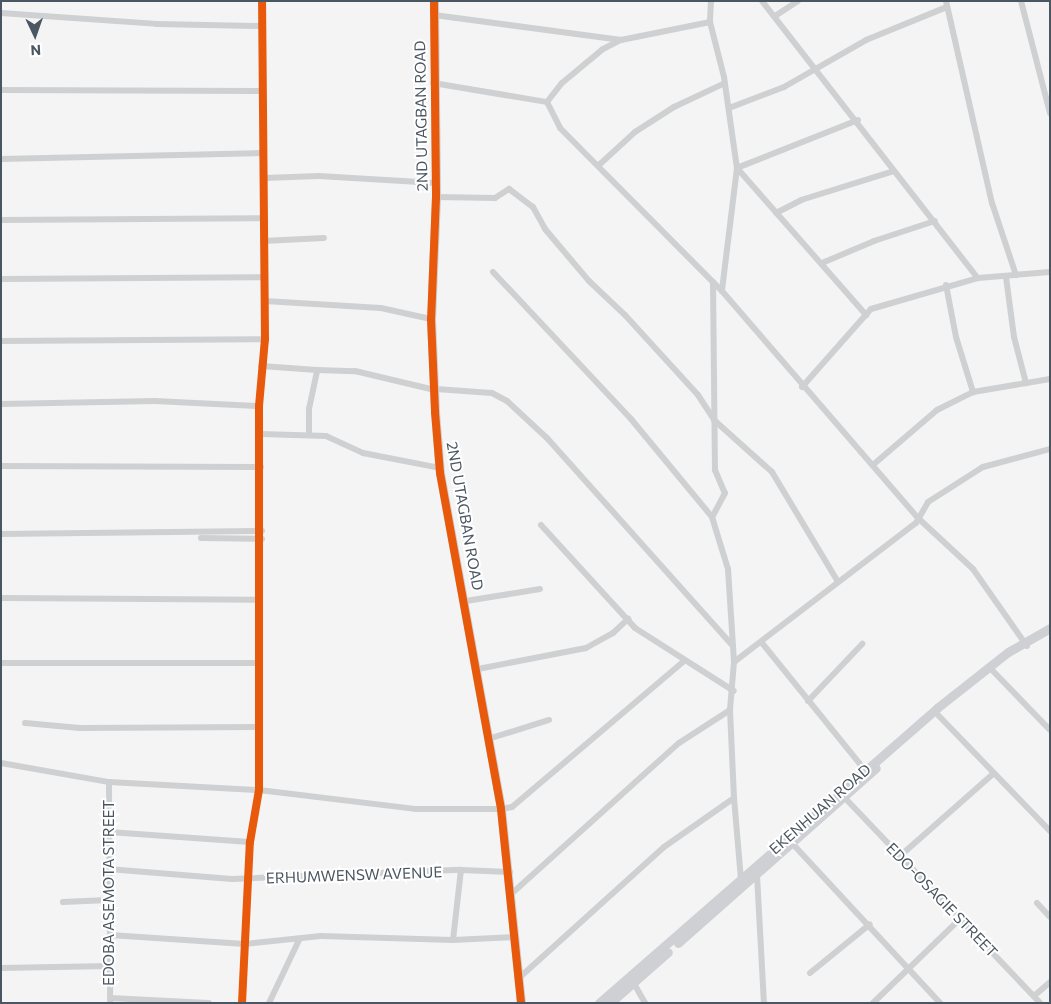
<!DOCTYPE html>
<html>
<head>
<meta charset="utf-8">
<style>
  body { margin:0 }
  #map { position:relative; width:1051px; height:1004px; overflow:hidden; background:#f4f4f4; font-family:Commissioner,sans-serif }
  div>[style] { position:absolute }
  .street>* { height:6px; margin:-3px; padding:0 3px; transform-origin:3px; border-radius:3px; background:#ced0d2 }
  .secondary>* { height:9px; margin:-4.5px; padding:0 4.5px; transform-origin:4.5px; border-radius:4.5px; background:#ced0d4 }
  .cycleway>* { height:8px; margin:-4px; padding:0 4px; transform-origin:4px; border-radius:4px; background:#e8590c }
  span { translate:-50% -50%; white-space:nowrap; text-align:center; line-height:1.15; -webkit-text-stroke:4px #fff; paint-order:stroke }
  .street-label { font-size:15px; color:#4a5661 }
  .frame { position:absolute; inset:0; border:2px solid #4a5661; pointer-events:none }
  .north { position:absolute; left:10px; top:10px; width:50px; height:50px; -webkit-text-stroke:4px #fff; paint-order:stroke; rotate:177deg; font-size:14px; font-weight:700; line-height:20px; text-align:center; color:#4a5661 }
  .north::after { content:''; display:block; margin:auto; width:18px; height:22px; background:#4a5661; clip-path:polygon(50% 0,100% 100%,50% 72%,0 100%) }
</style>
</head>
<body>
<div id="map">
  <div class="street">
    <div style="left:711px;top:1px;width:21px;rotate:93deg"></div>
    <div style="left:710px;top:22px;width:57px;rotate:75.7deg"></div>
    <div style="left:724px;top:77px;width:92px;rotate:81.9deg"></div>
    <div style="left:737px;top:168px;width:124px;rotate:97deg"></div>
    <div style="left:762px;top:1px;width:351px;rotate:52.1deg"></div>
    <div style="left:946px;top:1px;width:207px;rotate:77.2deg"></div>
    <div style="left:992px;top:203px;width:76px;rotate:71.6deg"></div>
    <div style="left:1021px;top:1px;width:116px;rotate:75.5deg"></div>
    <div style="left:1px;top:13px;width:156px;rotate:4deg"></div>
    <div style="left:157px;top:24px;width:105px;rotate:1.1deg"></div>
    <div style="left:434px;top:15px;width:189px;rotate:7.6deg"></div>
    <div style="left:775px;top:16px;width:27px;rotate:-33deg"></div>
    <div style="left:433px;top:83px;width:116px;rotate:9.5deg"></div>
    <div style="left:547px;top:102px;width:29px;rotate:63deg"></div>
    <div style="left:560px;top:128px;width:230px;rotate:45.2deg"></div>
    <div style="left:722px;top:291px;width:300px;rotate:49.2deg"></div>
    <div style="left:918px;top:518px;width:75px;rotate:42.8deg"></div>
    <div style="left:973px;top:569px;width:94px;rotate:55deg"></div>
    <div style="left:1px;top:90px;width:261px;rotate:0.2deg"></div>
    <div style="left:547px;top:102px;width:24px;rotate:-52deg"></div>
    <div style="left:562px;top:83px;width:53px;rotate:-39.7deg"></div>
    <div style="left:603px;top:49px;width:20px;rotate:-27deg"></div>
    <div style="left:621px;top:40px;width:91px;rotate:-11.4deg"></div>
    <div style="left:729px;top:108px;width:59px;rotate:-20.9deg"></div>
    <div style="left:784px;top:87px;width:95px;rotate:-29.8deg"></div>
    <div style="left:866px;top:40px;width:87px;rotate:-22.2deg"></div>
    <div style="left:858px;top:120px;width:130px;rotate:158.4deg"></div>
    <div style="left:737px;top:168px;width:196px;rotate:48.7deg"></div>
    <div style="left:1px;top:159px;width:262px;rotate:-1.3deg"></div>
    <div style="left:599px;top:165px;width:49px;rotate:-42.5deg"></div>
    <div style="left:635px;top:132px;width:46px;rotate:-32.7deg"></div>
    <div style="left:674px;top:107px;width:56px;rotate:-25.2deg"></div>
    <div style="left:264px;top:178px;width:55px;rotate:-2.1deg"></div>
    <div style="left:319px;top:176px;width:117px;rotate:3.4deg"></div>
    <div style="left:436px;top:197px;width:59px;rotate:1deg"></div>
    <div style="left:495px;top:198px;width:17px;rotate:-33deg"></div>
    <div style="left:509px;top:189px;width:30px;rotate:37deg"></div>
    <div style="left:533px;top:207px;width:25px;rotate:61deg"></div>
    <div style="left:545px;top:229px;width:68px;rotate:49.8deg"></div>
    <div style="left:589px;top:281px;width:50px;rotate:43.4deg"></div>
    <div style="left:625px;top:315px;width:108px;rotate:47.6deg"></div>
    <div style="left:698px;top:395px;width:30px;rotate:57deg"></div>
    <div style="left:714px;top:420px;width:78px;rotate:41.9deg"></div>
    <div style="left:772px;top:472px;width:126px;rotate:59deg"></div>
    <div style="left:776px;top:213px;width:28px;rotate:-27deg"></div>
    <div style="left:801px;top:200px;width:97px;rotate:-17.3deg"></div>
    <div style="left:1px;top:220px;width:262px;rotate:-0.4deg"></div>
    <div style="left:263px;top:241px;width:61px;rotate:-2.8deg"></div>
    <div style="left:822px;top:263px;width:56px;rotate:-22.9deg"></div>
    <div style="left:874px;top:241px;width:64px;rotate:-18.2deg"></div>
    <div style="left:493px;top:272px;width:202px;rotate:46.8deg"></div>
    <div style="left:631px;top:419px;width:127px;rotate:50.4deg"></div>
    <div style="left:1006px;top:277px;width:61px;rotate:82.4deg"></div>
    <div style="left:1014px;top:337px;width:48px;rotate:75.4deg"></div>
    <div style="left:1px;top:279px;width:261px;rotate:-0.4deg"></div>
    <div style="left:713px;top:282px;width:188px;rotate:89.4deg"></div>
    <div style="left:715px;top:470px;width:25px;rotate:67deg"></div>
    <div style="left:725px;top:493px;width:27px;rotate:118deg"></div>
    <div style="left:712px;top:517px;width:54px;rotate:72.9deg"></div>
    <div style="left:728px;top:569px;width:93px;rotate:86.3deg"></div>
    <div style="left:734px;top:662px;width:48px;rotate:94.8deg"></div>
    <div style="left:730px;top:710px;width:88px;rotate:87.4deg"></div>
    <div style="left:734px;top:798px;width:82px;rotate:85.1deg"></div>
    <div style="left:946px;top:285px;width:53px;rotate:79.1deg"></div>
    <div style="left:956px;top:337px;width:58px;rotate:72.8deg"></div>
    <div style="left:265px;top:301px;width:116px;rotate:3.5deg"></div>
    <div style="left:381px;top:308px;width:51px;rotate:12.4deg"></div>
    <div style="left:1px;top:341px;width:264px;rotate:-0.4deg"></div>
    <div style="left:261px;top:366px;width:56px;rotate:4.1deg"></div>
    <div style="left:802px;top:387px;width:104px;rotate:-48.5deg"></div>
    <div style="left:871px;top:309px;width:111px;rotate:-16.2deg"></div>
    <div style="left:978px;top:278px;width:72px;rotate:-4.8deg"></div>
    <div style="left:436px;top:389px;width:56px;rotate:4.1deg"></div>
    <div style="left:492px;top:393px;width:17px;rotate:28deg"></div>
    <div style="left:507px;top:401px;width:54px;rotate:42.8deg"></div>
    <div style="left:547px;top:438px;width:278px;rotate:48.2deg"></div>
    <div style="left:1px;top:404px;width:154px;rotate:-1.1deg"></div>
    <div style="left:155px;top:401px;width:104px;rotate:2.8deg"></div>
    <div style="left:261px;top:434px;width:65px;rotate:1.8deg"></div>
    <div style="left:326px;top:436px;width:41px;rotate:24.7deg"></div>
    <div style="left:363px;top:453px;width:78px;rotate:11deg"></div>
    <div style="left:309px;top:435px;width:26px;rotate:-90deg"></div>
    <div style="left:309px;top:409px;width:40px;rotate:-78deg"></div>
    <div style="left:317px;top:370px;width:38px;rotate:2deg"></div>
    <div style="left:355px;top:371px;width:82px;rotate:13.4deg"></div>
    <div style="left:874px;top:464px;width:83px;rotate:-40.6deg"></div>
    <div style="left:937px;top:410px;width:40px;rotate:-26.6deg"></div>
    <div style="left:973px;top:392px;width:78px;rotate:-9.6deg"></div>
    <div style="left:1px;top:466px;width:260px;rotate:0.2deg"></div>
    <div style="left:541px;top:525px;width:139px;rotate:47.6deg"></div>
    <div style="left:635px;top:628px;width:117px;rotate:32.5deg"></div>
    <div style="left:1px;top:534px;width:261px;rotate:-0.7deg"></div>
    <div style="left:201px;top:538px;width:61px;rotate:0.9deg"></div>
    <div style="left:1px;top:598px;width:259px;rotate:0.4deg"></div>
    <div style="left:466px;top:601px;width:75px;rotate:-9.2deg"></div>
    <div style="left:762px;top:643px;width:164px;rotate:51deg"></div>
    <div style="left:734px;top:662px;width:229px;rotate:-37.4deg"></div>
    <div style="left:916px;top:523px;width:24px;rotate:-60deg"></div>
    <div style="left:928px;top:502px;width:65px;rotate:-32.5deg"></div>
    <div style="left:983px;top:467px;width:69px;rotate:-15deg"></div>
    <div style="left:1px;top:663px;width:259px"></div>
    <div style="left:478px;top:669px;width:110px;rotate:-11deg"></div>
    <div style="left:586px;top:648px;width:31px;rotate:-29deg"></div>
    <div style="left:613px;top:633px;width:21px;rotate:-43deg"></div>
    <div style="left:992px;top:670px;width:83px;rotate:46deg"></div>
    <div style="left:808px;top:701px;width:79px;rotate:-46.5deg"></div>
    <div style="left:938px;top:715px;width:161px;rotate:46deg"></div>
    <div style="left:25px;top:723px;width:55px;rotate:5.2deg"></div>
    <div style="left:80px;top:728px;width:180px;rotate:-0.3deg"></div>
    <div style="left:488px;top:739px;width:64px;rotate:-17.3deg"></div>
    <div style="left:1px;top:763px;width:110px;rotate:10deg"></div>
    <div style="left:109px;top:782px;width:150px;rotate:3.1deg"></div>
    <div style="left:259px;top:790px;width:157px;rotate:6.9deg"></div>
    <div style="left:415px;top:809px;width:86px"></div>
    <div style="left:501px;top:809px;width:11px;rotate:-10deg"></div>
    <div style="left:512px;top:807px;width:226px;rotate:-40.3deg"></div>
    <div style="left:109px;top:782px;width:221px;rotate:89.7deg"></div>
    <div style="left:844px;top:797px;width:284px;rotate:46.4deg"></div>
    <div style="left:109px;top:832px;width:141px;rotate:4.1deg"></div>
    <div style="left:790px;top:841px;width:221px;rotate:47.2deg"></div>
    <div style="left:900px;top:856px;width:125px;rotate:-41.4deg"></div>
    <div style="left:108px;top:869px;width:124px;rotate:4.6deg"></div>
    <div style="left:232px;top:879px;width:229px;rotate:-2.3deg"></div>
    <div style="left:461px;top:870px;width:49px;rotate:2.3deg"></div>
    <div style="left:757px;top:875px;width:128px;rotate:86.9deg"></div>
    <div style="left:510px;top:895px;width:227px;rotate:-42deg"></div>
    <div style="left:679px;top:743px;width:61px;rotate:-32.9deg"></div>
    <div style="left:63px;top:902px;width:45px;rotate:-2.5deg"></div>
    <div style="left:1037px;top:903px;width:19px;rotate:47deg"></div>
    <div style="left:110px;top:935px;width:135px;rotate:3.8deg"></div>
    <div style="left:245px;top:944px;width:76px;rotate:-6deg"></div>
    <div style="left:321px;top:936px;width:132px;rotate:1.7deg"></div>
    <div style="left:453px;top:940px;width:63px;rotate:-2.7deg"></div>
    <div style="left:453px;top:940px;width:70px;rotate:-83.5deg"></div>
    <div style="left:1px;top:968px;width:109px;rotate:-1.1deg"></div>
    <div style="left:810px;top:973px;width:77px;rotate:-39.2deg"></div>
    <div style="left:519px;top:978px;width:195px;rotate:-42.1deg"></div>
    <div style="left:664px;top:847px;width:85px;rotate:-35deg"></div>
    <div style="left:633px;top:982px;width:24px;rotate:60deg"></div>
    <div style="left:1034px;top:996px;width:21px;rotate:-41deg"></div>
    <div style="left:110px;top:998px;width:99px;rotate:2.9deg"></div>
    <div style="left:242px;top:1003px;width:161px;rotate:-87.2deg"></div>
    <div style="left:250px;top:842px;width:53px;rotate:-80.2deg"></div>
    <div style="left:259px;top:790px;width:384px;rotate:-90deg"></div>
    <div style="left:259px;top:406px;width:67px;rotate:-84.9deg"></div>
    <div style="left:265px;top:339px;width:338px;rotate:-90.5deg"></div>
    <div style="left:269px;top:1003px;width:70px;rotate:-64.5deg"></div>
    <div style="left:873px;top:1003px;width:121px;rotate:-44deg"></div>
  </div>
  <div class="secondary">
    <div style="left:434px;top:1px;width:196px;rotate:89.4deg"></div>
    <div style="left:436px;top:197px;width:122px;rotate:92.3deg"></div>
    <div style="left:431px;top:319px;width:93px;rotate:87.5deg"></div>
    <div style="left:435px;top:412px;width:61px;rotate:85.3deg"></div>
    <div style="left:440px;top:473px;width:341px;rotate:79.7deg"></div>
    <div style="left:501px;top:809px;width:195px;rotate:84.1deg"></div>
    <div style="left:678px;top:943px;width:264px;rotate:-41.5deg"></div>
    <div style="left:599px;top:1003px;width:449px;rotate:-41.1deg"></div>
    <div style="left:937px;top:708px;width:90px;rotate:-38.3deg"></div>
    <div style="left:1008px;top:652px;width:48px;rotate:-29.7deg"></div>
    <div style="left:610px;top:1003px;width:77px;rotate:-41.3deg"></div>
  </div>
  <div class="cycleway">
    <div style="left:434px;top:1px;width:196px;rotate:89.4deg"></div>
    <div style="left:436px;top:197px;width:122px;rotate:92.3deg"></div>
    <div style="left:431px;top:319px;width:93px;rotate:87.5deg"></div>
    <div style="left:435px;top:412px;width:61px;rotate:85.3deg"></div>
    <div style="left:440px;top:473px;width:341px;rotate:79.7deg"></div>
    <div style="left:501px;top:809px;width:195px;rotate:84.1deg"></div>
    <div style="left:242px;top:1003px;width:161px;rotate:-87.2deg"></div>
    <div style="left:250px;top:842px;width:53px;rotate:-80.2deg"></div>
    <div style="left:259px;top:790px;width:384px;rotate:-90deg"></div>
    <div style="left:259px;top:406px;width:67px;rotate:-84.9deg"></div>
    <div style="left:265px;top:339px;width:338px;rotate:-90.5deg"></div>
  </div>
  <div class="street-label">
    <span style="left:421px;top:116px;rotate:-91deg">2ND UTAGBAN ROAD</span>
    <span style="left:465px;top:516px;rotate:80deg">2ND UTAGBAN ROAD</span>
    <span style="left:820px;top:809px;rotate:-41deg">EKENHUAN ROAD</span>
    <span style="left:354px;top:875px;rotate:-2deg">ERHUMWENSW AVENUE</span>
    <span style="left:109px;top:893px;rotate:-90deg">EDOBA ASEMOTA STREET</span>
    <span style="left:942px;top:900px;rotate:46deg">EDO-OSAGIE STREET</span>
  </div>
  <div class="frame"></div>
  <div class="north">N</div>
</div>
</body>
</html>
